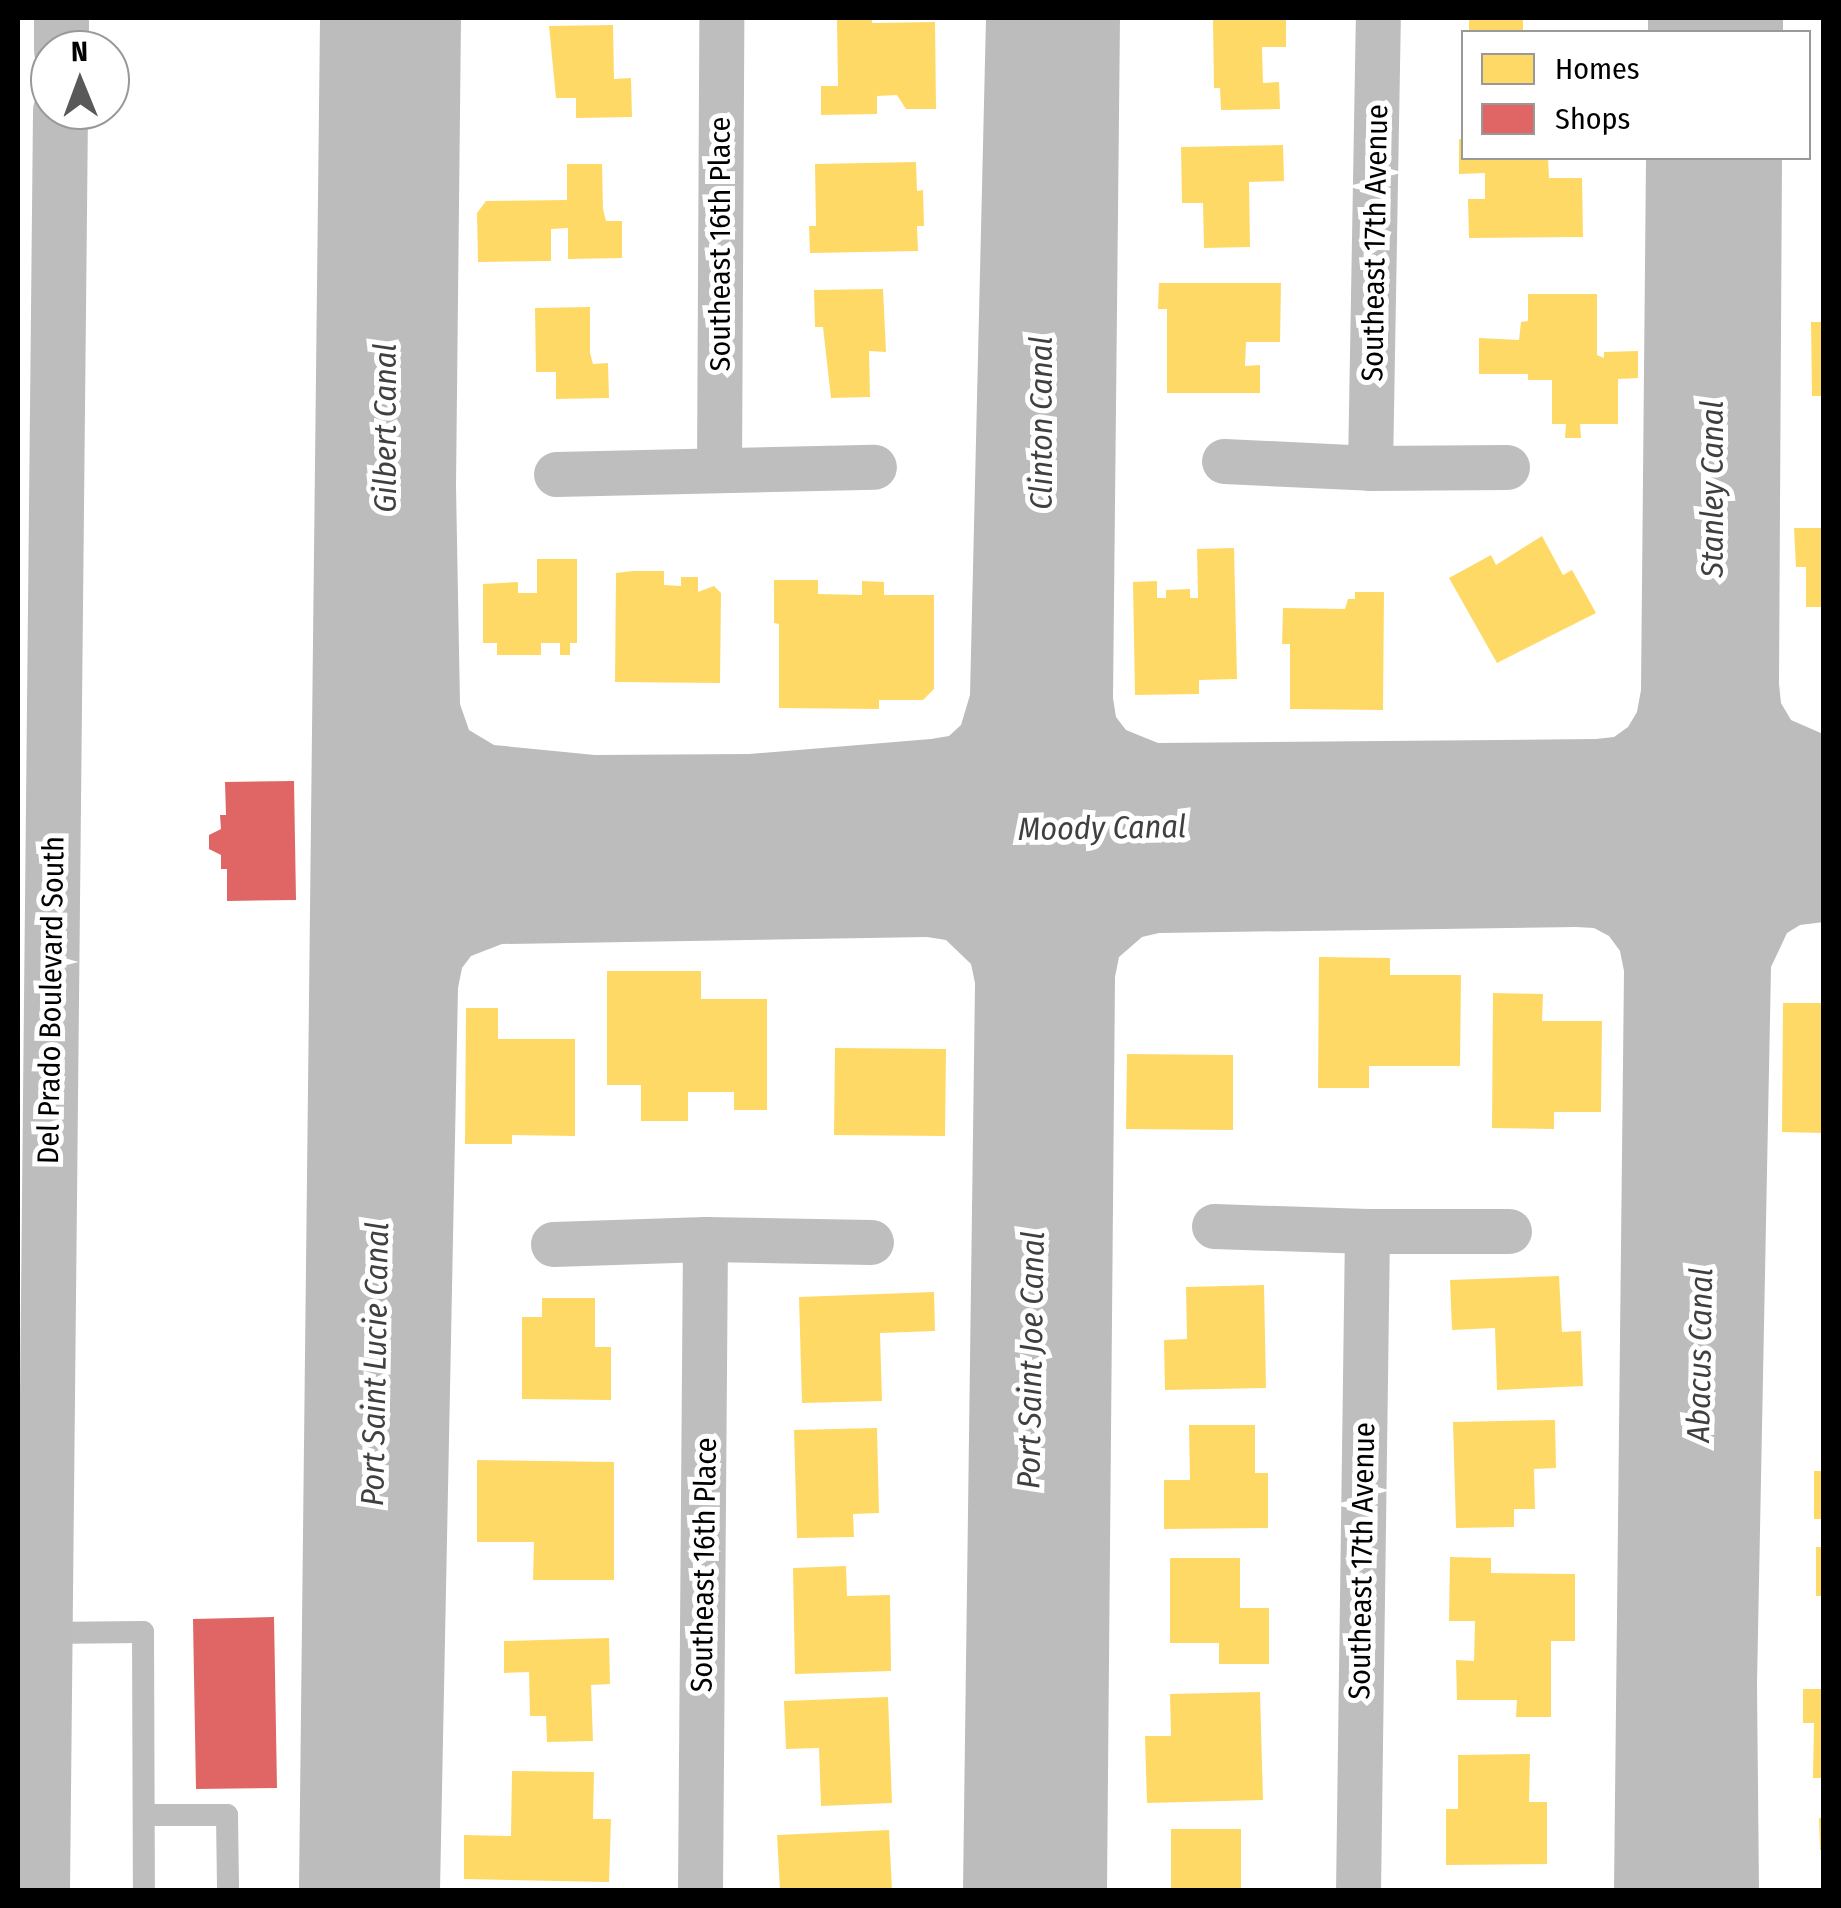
<!DOCTYPE html>
<html>
<head>
<meta charset="utf-8">
<style>
  body { margin:0 }
  #map { position:relative; width:1841px; height:1908px; overflow:hidden; background:#fff; font-family:"Fira Sans Condensed",sans-serif }
  div>[style] { position:absolute }
  .water>* { inset:0; background:#bcbcbc }
  .homes>* { inset:0; background:#ffd966 }
  .shops>* { inset:0; background:#e06666 }
  .lane>* { height:22px; margin:-11px; padding:0 11px; transform-origin:11px; border-radius:11px; background:#bebebe }
  .street>* { height:45px; margin:-22.5px; padding:0 22.5px; transform-origin:22.5px; border-radius:22.5px; background:#bebebe }
  .primary>* { height:55px; margin:-27.5px; padding:0 27.5px; transform-origin:27.5px; border-radius:27.5px; background:#bdbdbd }
  span { translate:-50% -50%; white-space:nowrap; text-align:center; line-height:1.15; -webkit-text-stroke:10px #fff; paint-order:stroke }
  .street-label { font-size:30px; color:#000 }
  .water-label { font-size:32px; color:#404040; font-style:italic }
  .frame { position:absolute; inset:0; border:20px solid #000; pointer-events:none }
  .legend { position:absolute; left:1461px; top:30px; width:350px; height:130px; box-sizing:border-box; background:#fff; border:2px solid #999; margin:0; padding:12px 18px; list-style:none; font-size:30px; color:#000 }
  .legend li { display:flex; align-items:center; gap:20px; height:50px }
  .legend b { width:50px; border:2px solid #999 }
  .north { position:absolute; left:30px; top:30px; width:100px; height:100px; box-sizing:border-box; background:#fff; border:2px solid #999; border-radius:50%; rotate:359deg; font-size:28px; font-weight:700; line-height:40px; text-align:center; color:#000 }
  .north::after { content:''; display:block; margin:auto; width:35px; height:45px; background:#595959; clip-path:polygon(50% 0,100% 100%,50% 72%,0 100%) }
</style>
</head>
<body>
<div id="map">
  <div class="water">
    <div style="clip-path:polygon(320px 18px,461px 18px,456px 486px,460px 704px,469px 730px,494px 745px,595px 755px,749px 754px,931px 739px,949px 736px,961px 725px,970px 695px,986px 18px,1120px 18px,1113px 698px,1116px 717px,1126px 730px,1158px 743px,1596px 739px,1614px 737px,1628px 727px,1637px 712px,1641px 690px,1646px 158px,1782px 158px,1779px 684px,1781px 703px,1791px 720px,1823px 734px,1824px 922px,1800px 925px,1787px 933px,1771px 967px,1757px 1684px,1759px 1890px,1614px 1890px,1624px 971px,1620px 951px,1609px 936px,1594px 928px,1576px 927px,1159px 933px,1142px 937px,1119px 957px,1115px 977px,1107px 1890px,963px 1890px,975px 983px,971px 964px,946px 940px,927px 937px,502px 944px,471px 956px,462px 968px,458px 988px,440px 1890px,299px 1890px)"></div>
    <div style="clip-path:polygon(1648px 18px,1783px 18px,1783px 32px,1648px 32px)"></div>
  </div>
  <div class="homes">
    <div style="clip-path:polygon(837px 18px,872px 18px,872px 23px,935px 22px,936px 109px,906px 109px,897px 95px,877px 96px,877px 114px,821px 115px,821px 86px,838px 86px)"></div>
    <div style="clip-path:polygon(1469px 18px,1523px 18px,1523px 32px,1469px 32px)"></div>
    <div style="clip-path:polygon(1213px 20px,1286px 20px,1286px 47px,1262px 47px,1263px 83px,1279px 82px,1280px 109px,1221px 110px,1220px 88px,1214px 88px)"></div>
    <div style="clip-path:polygon(613px 25px,614px 79px,631px 78px,632px 117px,576px 118px,576px 98px,556px 98px,549px 26px)"></div>
    <div style="clip-path:polygon(1459px 139px,1464px 139px,1464px 158px,1548px 158px,1549px 178px,1582px 178px,1583px 237px,1469px 238px,1468px 199px,1485px 199px,1485px 173px,1459px 174px)"></div>
    <div style="clip-path:polygon(1283px 145px,1284px 181px,1249px 182px,1250px 247px,1204px 248px,1203px 203px,1182px 203px,1181px 147px)"></div>
    <div style="clip-path:polygon(916px 162px,917px 191px,923px 190px,924px 226px,917px 226px,918px 251px,810px 253px,809px 226px,816px 226px,815px 164px)"></div>
    <div style="clip-path:polygon(567px 164px,602px 164px,603px 209px,606px 221px,622px 221px,622px 258px,568px 259px,568px 228px,551px 229px,551px 261px,478px 262px,477px 213px,486px 201px,567px 200px)"></div>
    <div style="clip-path:polygon(1159px 283px,1281px 283px,1280px 342px,1246px 342px,1245px 366px,1260px 365px,1260px 393px,1167px 393px,1167px 309px,1158px 309px)"></div>
    <div style="clip-path:polygon(883px 289px,886px 352px,869px 351px,870px 397px,831px 398px,823px 327px,815px 327px,814px 290px)"></div>
    <div style="clip-path:polygon(1528px 294px,1597px 294px,1597px 355px,1604px 358px,1604px 352px,1638px 351px,1638px 378px,1618px 379px,1618px 424px,1580px 424px,1581px 438px,1565px 438px,1566px 424px,1552px 424px,1552px 380px,1528px 380px,1528px 374px,1479px 374px,1479px 338px,1519px 340px,1521px 322px,1528px 321px)"></div>
    <div style="clip-path:polygon(590px 307px,590px 353px,593px 364px,608px 363px,609px 398px,556px 399px,556px 372px,536px 372px,535px 308px)"></div>
    <div style="clip-path:polygon(1811px 322px,1824px 322px,1824px 396px,1812px 396px)"></div>
    <div style="clip-path:polygon(1794px 528px,1824px 528px,1824px 607px,1806px 607px,1806px 567px,1796px 567px)"></div>
    <div style="clip-path:polygon(1542px 536px,1563px 575px,1572px 570px,1596px 613px,1497px 663px,1449px 578px,1491px 555px,1496px 565px)"></div>
    <div style="clip-path:polygon(1234px 548px,1237px 679px,1199px 680px,1199px 694px,1135px 695px,1133px 582px,1157px 581px,1157px 598px,1166px 598px,1166px 590px,1190px 589px,1190px 598px,1198px 598px,1197px 549px)"></div>
    <div style="clip-path:polygon(537px 559px,577px 559px,577px 643px,570px 643px,570px 655px,560px 655px,560px 643px,541px 643px,541px 655px,497px 655px,497px 643px,483px 643px,483px 584px,518px 582px,518px 593px,537px 593px)"></div>
    <div style="clip-path:polygon(633px 571px,664px 571px,664px 585px,681px 586px,681px 577px,698px 577px,698px 592px,714px 586px,721px 593px,720px 683px,615px 682px,616px 573px)"></div>
    <div style="clip-path:polygon(774px 580px,818px 580px,818px 594px,862px 595px,862px 581px,884px 582px,884px 595px,934px 595px,934px 689px,923px 700px,879px 700px,879px 709px,779px 708px,779px 624px,774px 623px)"></div>
    <div style="clip-path:polygon(1355px 592px,1384px 592px,1383px 710px,1290px 709px,1290px 644px,1282px 644px,1283px 608px,1345px 609px,1348px 599px,1355px 599px)"></div>
    <div style="clip-path:polygon(1319px 957px,1390px 958px,1390px 975px,1461px 975px,1460px 1066px,1369px 1066px,1369px 1088px,1318px 1088px)"></div>
    <div style="clip-path:polygon(607px 971px,701px 971px,701px 999px,767px 999px,767px 1110px,734px 1110px,734px 1092px,688px 1092px,688px 1121px,641px 1121px,641px 1085px,607px 1085px)"></div>
    <div style="clip-path:polygon(1493px 993px,1543px 994px,1542px 1021px,1602px 1021px,1601px 1112px,1554px 1112px,1554px 1129px,1492px 1128px)"></div>
    <div style="clip-path:polygon(1783px 1003px,1824px 1003px,1824px 1133px,1782px 1132px)"></div>
    <div style="clip-path:polygon(466px 1008px,498px 1008px,498px 1039px,575px 1039px,575px 1136px,512px 1135px,512px 1144px,465px 1144px)"></div>
    <div style="clip-path:polygon(835px 1048px,946px 1049px,945px 1136px,834px 1135px)"></div>
    <div style="clip-path:polygon(1127px 1054px,1233px 1055px,1233px 1130px,1126px 1129px)"></div>
    <div style="clip-path:polygon(1559px 1276px,1562px 1332px,1581px 1331px,1583px 1386px,1497px 1390px,1495px 1328px,1452px 1330px,1450px 1280px)"></div>
    <div style="clip-path:polygon(1264px 1285px,1266px 1388px,1165px 1390px,1164px 1340px,1187px 1339px,1186px 1287px)"></div>
    <div style="clip-path:polygon(934px 1292px,935px 1331px,880px 1333px,882px 1401px,802px 1403px,799px 1297px)"></div>
    <div style="clip-path:polygon(542px 1298px,595px 1298px,595px 1347px,611px 1347px,611px 1400px,522px 1399px,522px 1317px,542px 1317px)"></div>
    <div style="clip-path:polygon(1555px 1420px,1556px 1468px,1534px 1469px,1535px 1509px,1514px 1509px,1514px 1527px,1456px 1528px,1453px 1422px)"></div>
    <div style="clip-path:polygon(1189px 1425px,1255px 1425px,1255px 1473px,1268px 1473px,1268px 1528px,1164px 1529px,1164px 1480px,1190px 1480px)"></div>
    <div style="clip-path:polygon(877px 1428px,879px 1513px,853px 1514px,854px 1537px,797px 1538px,794px 1430px)"></div>
    <div style="clip-path:polygon(477px 1460px,614px 1462px,614px 1580px,533px 1580px,534px 1542px,477px 1542px)"></div>
    <div style="clip-path:polygon(1814px 1471px,1824px 1471px,1824px 1519px,1814px 1519px)"></div>
    <div style="clip-path:polygon(1816px 1547px,1824px 1547px,1824px 1596px,1816px 1596px)"></div>
    <div style="clip-path:polygon(1450px 1557px,1491px 1558px,1491px 1573px,1575px 1574px,1575px 1641px,1551px 1641px,1551px 1717px,1516px 1717px,1517px 1700px,1457px 1700px,1456px 1660px,1474px 1661px,1475px 1621px,1449px 1621px)"></div>
    <div style="clip-path:polygon(1170px 1558px,1240px 1558px,1240px 1608px,1269px 1608px,1269px 1664px,1219px 1664px,1219px 1643px,1170px 1643px)"></div>
    <div style="clip-path:polygon(846px 1566px,847px 1596px,890px 1595px,891px 1671px,795px 1674px,793px 1568px)"></div>
    <div style="clip-path:polygon(609px 1638px,610px 1684px,591px 1685px,593px 1741px,547px 1742px,546px 1716px,530px 1716px,529px 1672px,504px 1673px,504px 1641px)"></div>
    <div style="clip-path:polygon(1803px 1689px,1824px 1689px,1824px 1778px,1813px 1778px,1814px 1723px,1803px 1723px)"></div>
    <div style="clip-path:polygon(1260px 1692px,1263px 1800px,1147px 1803px,1145px 1736px,1171px 1736px,1170px 1694px)"></div>
    <div style="clip-path:polygon(888px 1697px,892px 1803px,821px 1806px,819px 1748px,786px 1749px,784px 1701px)"></div>
    <div style="clip-path:polygon(1530px 1754px,1529px 1802px,1547px 1802px,1547px 1864px,1446px 1865px,1446px 1809px,1458px 1809px,1458px 1755px)"></div>
    <div style="clip-path:polygon(512px 1771px,594px 1772px,593px 1819px,611px 1819px,609px 1882px,464px 1879px,464px 1835px,511px 1836px)"></div>
    <div style="clip-path:polygon(1819px 1818px,1824px 1818px,1824px 1850px,1820px 1850px)"></div>
    <div style="clip-path:polygon(1171px 1829px,1241px 1829px,1241px 1890px,1171px 1890px)"></div>
    <div style="clip-path:polygon(889px 1830px,892px 1890px,780px 1890px,777px 1835px)"></div>
  </div>
  <div class="shops">
    <div style="clip-path:polygon(294px 781px,296px 900px,227px 901px,227px 869px,221px 869px,221px 855px,209px 849px,209px 835px,221px 829px,220px 815px,226px 815px,225px 782px)"></div>
    <div style="clip-path:polygon(274px 1617px,277px 1788px,196px 1789px,193px 1619px)"></div>
  </div>
  <div class="lane">
    <div style="left:43px;top:1633px;width:100px;rotate:-0.6deg"></div>
    <div style="left:143px;top:1632px;width:258px;rotate:89.8deg"></div>
    <div style="left:144px;top:1815px;width:83px"></div>
    <div style="left:227px;top:1815px;width:75px;rotate:89.2deg"></div>
  </div>
  <div class="street">
    <div style="left:1224px;top:461px;width:146px;rotate:2.7deg"></div>
    <div style="left:1370px;top:468px;width:450px;rotate:-89deg"></div>
    <div style="left:1370px;top:468px;width:137px;rotate:-0.4deg"></div>
    <div style="left:719px;top:470px;width:452px;rotate:-89.7deg"></div>
    <div style="left:556px;top:474px;width:318px;rotate:-1.3deg"></div>
    <div style="left:1214px;top:1226px;width:153px;rotate:1.9deg"></div>
    <div style="left:1367px;top:1231px;width:659px;rotate:90.78deg"></div>
    <div style="left:1367px;top:1231px;width:142px"></div>
    <div style="left:705px;top:1239px;width:166px;rotate:1deg"></div>
    <div style="left:553px;top:1244px;width:152px;rotate:-1.9deg"></div>
    <div style="left:705px;top:1239px;width:651px;rotate:90.44deg"></div>
  </div>
  <div class="primary">
    <div style="left:61px;top:50px;width:32px;rotate:-90deg"></div>
    <div style="left:42px;top:1890px;width:1780px;rotate:-89.42deg"></div>
  </div>
  <div class="street-label">
    <span style="left:1375px;top:243px;rotate:-89deg">Southeast 17th Avenue</span>
    <span style="left:720px;top:244px;rotate:-90deg">Southeast 16th Place</span>
    <span style="left:51px;top:1000px;rotate:-89deg">Del Prado Boulevard South</span>
    <span style="left:1362px;top:1561px;rotate:-89deg">Southeast 17th Avenue</span>
    <span style="left:704px;top:1565px;rotate:-89deg">Southeast 16th Place</span>
  </div>
  <div class="water-label">
    <span style="left:1041px;top:423px;rotate:-90deg">Clinton Canal</span>
    <span style="left:385px;top:428px;rotate:-90deg">Gilbert Canal</span>
    <span style="left:1712px;top:489px;rotate:-90deg">Stanley Canal</span>
    <span style="left:1102px;top:828px;rotate:-1deg">Moody Canal</span>
    <span style="left:1700px;top:1355px;rotate:-89deg">Abacus Canal</span>
    <span style="left:1031px;top:1360px;rotate:-89deg">Port Saint Joe Canal</span>
    <span style="left:375px;top:1364px;rotate:-89deg">Port Saint Lucie Canal</span>
  </div>
  <div class="frame"></div>
  <ul class="legend">
  <li><b style="height:28px;background:#ffd966"></b>Homes</li>
  <li><b style="height:28px;background:#e06666"></b>Shops</li>
  </ul>
  <div class="north">N</div>
</div>
</body>
</html>
